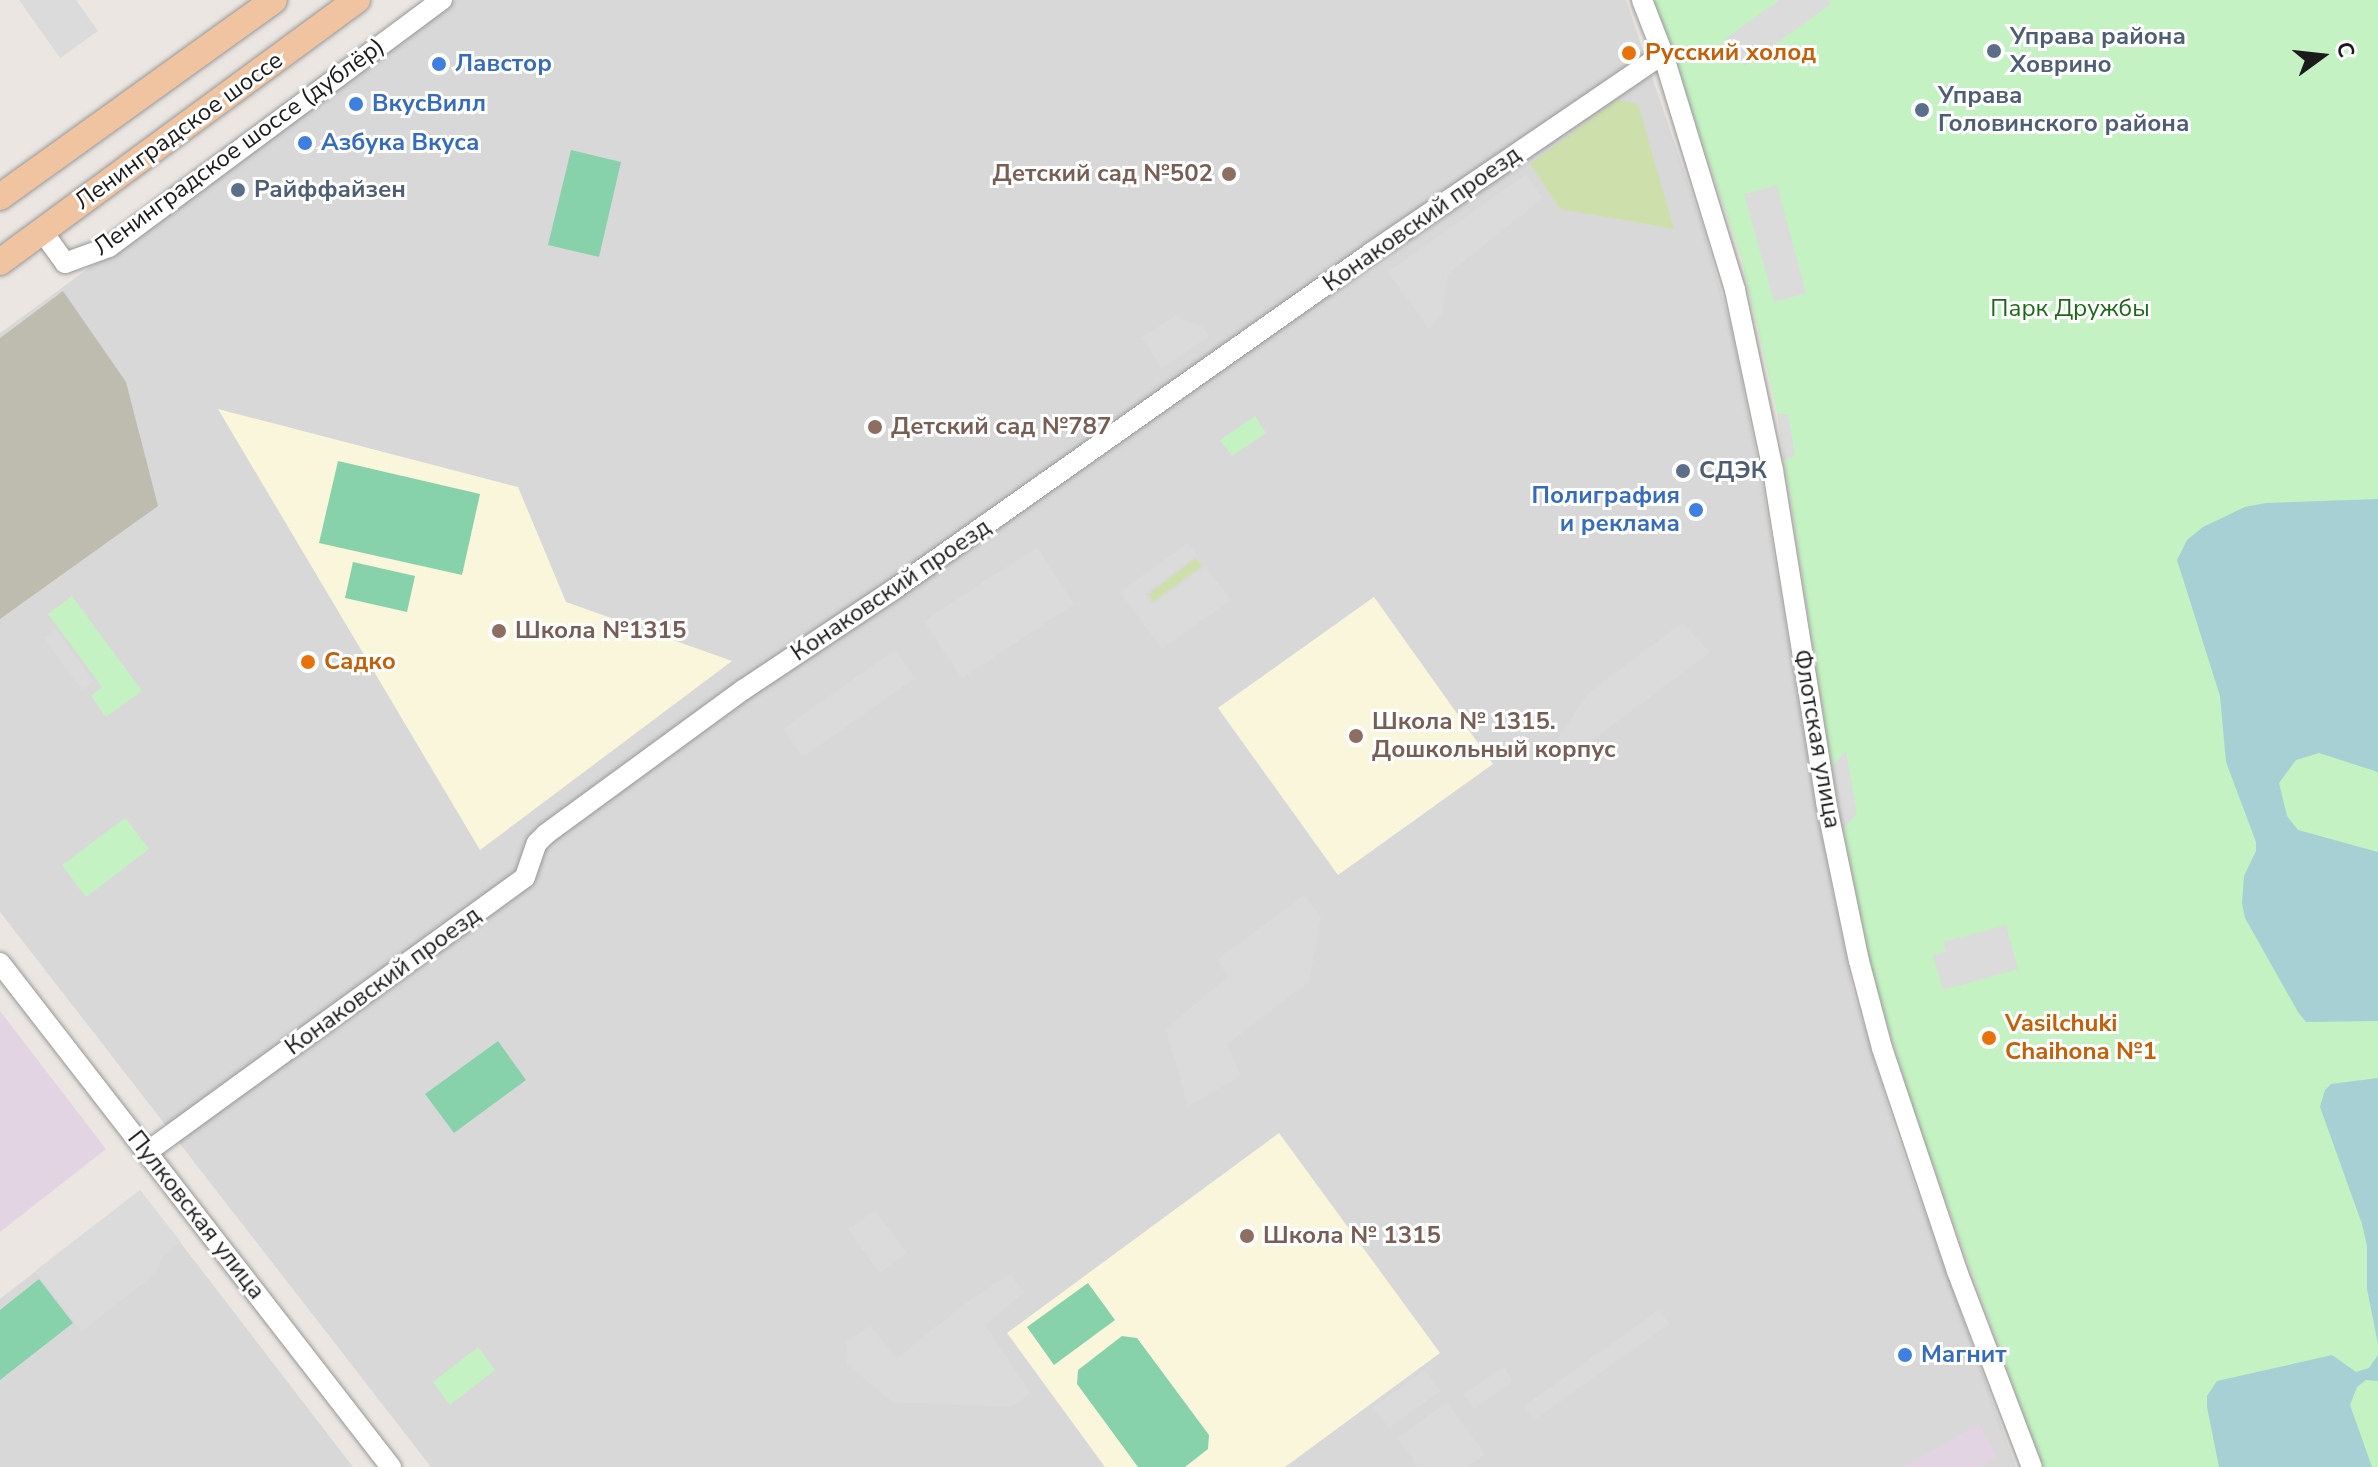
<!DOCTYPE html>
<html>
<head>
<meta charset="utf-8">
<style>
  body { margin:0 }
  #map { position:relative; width:2378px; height:1467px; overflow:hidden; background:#ebe6e1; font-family:"Nunito Sans",sans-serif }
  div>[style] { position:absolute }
  .residential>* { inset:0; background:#d9d8d8 }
  .industrial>* { inset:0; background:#e3d4e3 }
  .education>* { inset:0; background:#faf6db }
  .construction>* { inset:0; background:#bebcae }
  .grass>* { inset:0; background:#cde0ac }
  .park>* { inset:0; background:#c4f2c2 }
  .pitch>* { inset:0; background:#87d2ab }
  .parking>* { inset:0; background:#dbdbdb }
  .water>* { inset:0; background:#a6d0d4 }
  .roads { filter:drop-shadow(0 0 2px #989898) drop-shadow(0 0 2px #989898) }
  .minor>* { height:20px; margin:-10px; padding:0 10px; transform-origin:10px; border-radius:10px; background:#fff }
  .major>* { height:26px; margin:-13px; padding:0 13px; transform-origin:13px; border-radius:13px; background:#f0c3a1 }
  .dots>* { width:22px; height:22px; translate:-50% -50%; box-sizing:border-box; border:4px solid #fff; border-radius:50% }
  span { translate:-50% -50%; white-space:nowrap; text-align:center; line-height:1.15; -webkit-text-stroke:6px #fff; paint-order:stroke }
  .service-label { font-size:24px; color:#4e5e75; font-weight:700 }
  .left { translate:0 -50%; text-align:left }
  .food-label { font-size:24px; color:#c56008; font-weight:700 }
  .shop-label { font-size:24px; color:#366cbe; font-weight:700 }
  .right { translate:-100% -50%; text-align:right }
  .street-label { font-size:24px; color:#1b1b1b }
  .education-label { font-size:24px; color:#785e54; font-weight:700 }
  .park-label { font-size:24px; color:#1c6a17 }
  .north { position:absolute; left:2282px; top:16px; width:80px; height:80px; -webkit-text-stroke:6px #fff; paint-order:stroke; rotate:75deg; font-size:22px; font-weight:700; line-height:32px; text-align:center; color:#1b1b1b }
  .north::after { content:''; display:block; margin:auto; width:28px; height:36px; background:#1b1b1b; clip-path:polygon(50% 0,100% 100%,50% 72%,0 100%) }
</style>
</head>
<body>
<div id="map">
  <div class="residential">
    <div style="clip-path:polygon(456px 0,1626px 0,1701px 221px,1731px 327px,1763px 488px,1816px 810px,1852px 987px,1895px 1130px,2016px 1467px,431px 1467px,0 912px,0 333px)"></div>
    <div style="clip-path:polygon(140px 1190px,353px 1467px,0 1467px,0 1299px)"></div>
  </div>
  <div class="industrial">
    <div style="clip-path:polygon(0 1011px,106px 1149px,0 1232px)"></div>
    <div style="clip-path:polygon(1979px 1424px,1997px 1457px,1979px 1467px,1904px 1467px)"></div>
  </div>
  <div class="education">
    <div style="clip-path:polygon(218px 409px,518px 487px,566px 602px,732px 661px,480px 850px)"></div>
    <div style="clip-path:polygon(1374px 597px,1493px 764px,1338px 875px,1218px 708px)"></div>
    <div style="clip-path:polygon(1279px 1133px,1440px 1353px,1285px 1467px,1105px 1467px,1007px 1333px)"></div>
  </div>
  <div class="construction">
    <div style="clip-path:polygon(63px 291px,126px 382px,158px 506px,0 619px,0 338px)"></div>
  </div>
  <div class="grass">
    <div style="clip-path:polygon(1617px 100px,1638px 104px,1674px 229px,1560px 209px,1530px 164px)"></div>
    <div style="clip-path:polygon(1196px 558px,1202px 566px,1153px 602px,1149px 594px)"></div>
  </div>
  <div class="park">
    <div style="clip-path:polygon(1654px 0,2378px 0,2378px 1467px,2042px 1467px,1915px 1115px,1870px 965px,1833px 775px,1777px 412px,1741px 257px)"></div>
    <div style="clip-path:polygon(1255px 416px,1266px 433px,1232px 456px,1220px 440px)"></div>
    <div style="clip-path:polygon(72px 596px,142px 691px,106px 717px,91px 696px,102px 687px,48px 614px)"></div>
    <div style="clip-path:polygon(125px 818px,149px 849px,86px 897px,62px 865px)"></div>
    <div style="clip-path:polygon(478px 1347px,495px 1370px,450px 1405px,433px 1382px)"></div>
  </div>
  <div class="pitch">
    <div style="clip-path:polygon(571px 150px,621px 162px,599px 257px,548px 245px)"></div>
    <div style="clip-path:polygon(338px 461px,480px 494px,462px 575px,319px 543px)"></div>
    <div style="clip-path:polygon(353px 562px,415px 576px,407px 612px,345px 598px)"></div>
    <div style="clip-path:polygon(498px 1041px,526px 1080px,454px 1133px,425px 1094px)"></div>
    <div style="clip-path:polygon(39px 1279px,73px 1323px,0 1380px,0 1310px)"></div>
    <div style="clip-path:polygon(1088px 1283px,1115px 1320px,1054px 1365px,1027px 1327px)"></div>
    <div style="clip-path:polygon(1122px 1336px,1137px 1338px,1209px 1435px,1208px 1449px,1185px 1467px,1138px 1467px,1077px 1384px,1078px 1370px)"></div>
  </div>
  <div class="parking">
    <div style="clip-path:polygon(19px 0,76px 0,98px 31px,60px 58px)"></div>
    <div style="clip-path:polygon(1779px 0,1828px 0,1831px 4px,1745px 66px,1725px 39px)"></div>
    <div style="clip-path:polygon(1526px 174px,1543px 198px,1448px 274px,1442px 314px,1429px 329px,1388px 272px)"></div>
    <div style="clip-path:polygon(1777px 185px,1806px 293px,1774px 302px,1744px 194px)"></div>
    <div style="clip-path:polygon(1175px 316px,1202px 326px,1209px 336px,1162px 368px,1142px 338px)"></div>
    <div style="clip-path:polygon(1777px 414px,1788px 414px,1795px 455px,1784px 460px)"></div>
    <div style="clip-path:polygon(1188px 543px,1197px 555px,1145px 594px,1153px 605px,1205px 566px,1231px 600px,1162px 649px,1120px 592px)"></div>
    <div style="clip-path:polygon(1037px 547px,1074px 604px,962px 678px,924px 621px)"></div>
    <div style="clip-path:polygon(1682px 623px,1710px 652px,1571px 756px,1557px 740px,1588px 693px)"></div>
    <div style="clip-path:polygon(56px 629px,94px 682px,82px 690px,44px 638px)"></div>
    <div style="clip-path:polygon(895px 650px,915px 678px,803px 757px,783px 729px)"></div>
    <div style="clip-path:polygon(1846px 751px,1857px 814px,1843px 829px,1832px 766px)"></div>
    <div style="clip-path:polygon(1305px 895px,1321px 917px,1309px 982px,1227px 1044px,1241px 1076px,1188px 1106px,1166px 1029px,1228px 976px,1217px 959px)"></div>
    <div style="clip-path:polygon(2006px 925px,2018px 969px,1943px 990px,1933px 955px,1946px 951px,1943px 942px)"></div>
    <div style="clip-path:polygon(140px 1190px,181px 1242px,162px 1257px,156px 1273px,82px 1331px,35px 1271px)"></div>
    <div style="clip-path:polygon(875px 1210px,907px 1253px,880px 1273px,848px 1230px)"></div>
    <div style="clip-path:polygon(1010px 1274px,1024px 1292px,985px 1325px,1031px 1394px,1010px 1407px,892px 1402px,847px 1364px,846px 1342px,870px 1326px,897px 1358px,967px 1302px)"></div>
    <div style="clip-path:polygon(1659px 1310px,1669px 1324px,1534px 1420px,1524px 1406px)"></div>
    <div style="clip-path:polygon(1503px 1367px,1513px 1381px,1474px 1409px,1464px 1394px)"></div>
    <div style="clip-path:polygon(1425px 1370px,1440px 1391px,1389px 1428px,1373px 1407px)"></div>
    <div style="clip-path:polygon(1447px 1402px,1485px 1454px,1468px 1467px,1418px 1467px,1397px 1438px)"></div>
  </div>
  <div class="water">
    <div style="clip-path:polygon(2378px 499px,2378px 772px,2319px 753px,2296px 760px,2279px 783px,2287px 816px,2298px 830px,2378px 852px,2378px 1021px,2306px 1022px,2298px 1012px,2245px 918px,2242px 903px,2244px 876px,2256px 851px,2256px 842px,2226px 762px,2220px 696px,2177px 560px,2187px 540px,2203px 527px,2245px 507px,2266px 503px)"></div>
    <div style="clip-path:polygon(2378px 1078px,2378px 1344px,2367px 1289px,2367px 1246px,2362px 1224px,2320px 1107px,2325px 1090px,2331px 1084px)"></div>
    <div style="clip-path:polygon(2332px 1355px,2356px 1372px,2369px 1368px,2378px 1355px,2378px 1381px,2366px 1380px,2357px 1387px,2350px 1405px,2372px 1467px,2219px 1467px,2207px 1407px,2207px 1396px,2217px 1381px)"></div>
  </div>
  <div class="roads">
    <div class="minor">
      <div style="left:1642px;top:0;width:58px;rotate:68.7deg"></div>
      <div style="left:1663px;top:54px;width:247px;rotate:73deg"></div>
      <div style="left:1735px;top:290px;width:184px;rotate:78.1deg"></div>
      <div style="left:1773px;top:470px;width:336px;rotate:80.9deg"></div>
      <div style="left:1826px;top:802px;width:162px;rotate:78.3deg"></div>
      <div style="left:1859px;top:961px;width:90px;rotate:75.2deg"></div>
      <div style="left:1882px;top:1048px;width:235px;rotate:71.4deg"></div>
      <div style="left:1957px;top:1271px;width:210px;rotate:69.1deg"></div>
      <div style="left:42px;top:231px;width:39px;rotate:54deg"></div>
      <div style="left:65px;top:263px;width:47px;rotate:-20deg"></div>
      <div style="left:109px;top:247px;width:415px;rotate:-36.6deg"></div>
      <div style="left:0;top:963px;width:638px;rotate:52.2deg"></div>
      <div style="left:147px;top:1152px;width:467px;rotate:-36deg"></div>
      <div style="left:525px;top:877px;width:36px;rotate:-71deg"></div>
      <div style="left:537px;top:843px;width:13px;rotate:-45deg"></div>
      <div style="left:546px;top:834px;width:244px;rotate:-36.2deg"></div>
      <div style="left:743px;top:690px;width:180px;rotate:-33.7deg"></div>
      <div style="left:893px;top:590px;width:585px;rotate:-35.18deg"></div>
      <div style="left:1371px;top:253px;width:353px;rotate:-34.3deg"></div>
    </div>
    <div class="major">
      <div style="left:0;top:197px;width:337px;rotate:-35.7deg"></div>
      <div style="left:0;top:262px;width:443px;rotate:-36.3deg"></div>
    </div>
  </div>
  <div class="dots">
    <div style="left:1994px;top:51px;background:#5c6f8a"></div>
    <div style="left:1629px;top:53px;background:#e8710a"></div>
    <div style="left:439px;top:64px;background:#3f7fe0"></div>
    <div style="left:356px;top:104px;background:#3f7fe0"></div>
    <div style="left:1922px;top:110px;background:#5c6f8a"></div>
    <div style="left:305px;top:143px;background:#3f7fe0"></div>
    <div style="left:1229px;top:174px;background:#8d6e63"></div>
    <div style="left:238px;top:190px;background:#5c6f8a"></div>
    <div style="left:875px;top:427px;background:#8d6e63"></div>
    <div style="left:1683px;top:471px;background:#5c6f8a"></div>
    <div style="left:1696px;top:510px;background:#3f7fe0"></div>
    <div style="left:499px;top:631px;background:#8d6e63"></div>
    <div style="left:308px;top:662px;background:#e8710a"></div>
    <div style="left:1356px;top:736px;background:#8d6e63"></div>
    <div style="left:1989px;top:1038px;background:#e8710a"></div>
    <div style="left:1247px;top:1236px;background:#8d6e63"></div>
    <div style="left:1905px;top:1355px;background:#3f7fe0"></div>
  </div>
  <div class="service-label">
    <span class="left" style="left:2010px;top:51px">Управа района<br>Ховрино</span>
    <span class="left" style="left:1938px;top:110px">Управа<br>Головинского района</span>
    <span class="left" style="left:254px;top:190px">Райффайзен</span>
    <span class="left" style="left:1699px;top:471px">СДЭК</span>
  </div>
  <div class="food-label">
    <span class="left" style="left:1645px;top:53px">Русский холод</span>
    <span class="left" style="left:324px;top:662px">Садко</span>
    <span class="left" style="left:2005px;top:1038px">Vasilchuki<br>Chaihona №1</span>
  </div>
  <div class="shop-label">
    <span class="left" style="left:455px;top:64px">Лавстор</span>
    <span class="left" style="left:372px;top:104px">ВкусВилл</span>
    <span class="left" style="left:321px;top:143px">Азбука Вкуса</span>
    <span class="right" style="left:1680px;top:510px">Полиграфия<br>и реклама</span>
    <span class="left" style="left:1921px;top:1355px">Магнит</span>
  </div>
  <div class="street-label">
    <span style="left:179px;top:131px;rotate:-36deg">Ленинградское шоссе</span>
    <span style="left:239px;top:147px;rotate:-36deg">Ленинградское шоссе (дублёр)</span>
    <span style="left:1422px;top:219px;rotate:-35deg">Конаковский проезд</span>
    <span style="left:891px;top:590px;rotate:-34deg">Конаковский проезд</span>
    <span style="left:1817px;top:739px;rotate:80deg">Флотская улица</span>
    <span style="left:383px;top:981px;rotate:-36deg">Конаковский проезд</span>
    <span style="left:196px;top:1215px;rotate:52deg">Пулковская улица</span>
  </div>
  <div class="education-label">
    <span class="right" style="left:1213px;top:174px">Детский сад №502</span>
    <span class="left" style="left:891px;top:427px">Детский сад №787</span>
    <span class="left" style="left:515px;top:631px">Школа №1315</span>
    <span class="left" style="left:1372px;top:736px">Школа № 1315.<br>Дошкольный корпус</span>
    <span class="left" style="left:1263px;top:1236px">Школа № 1315</span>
  </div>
  <div class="park-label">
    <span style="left:2070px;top:309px">Парк Дружбы</span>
  </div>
  <div class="north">С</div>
</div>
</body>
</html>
